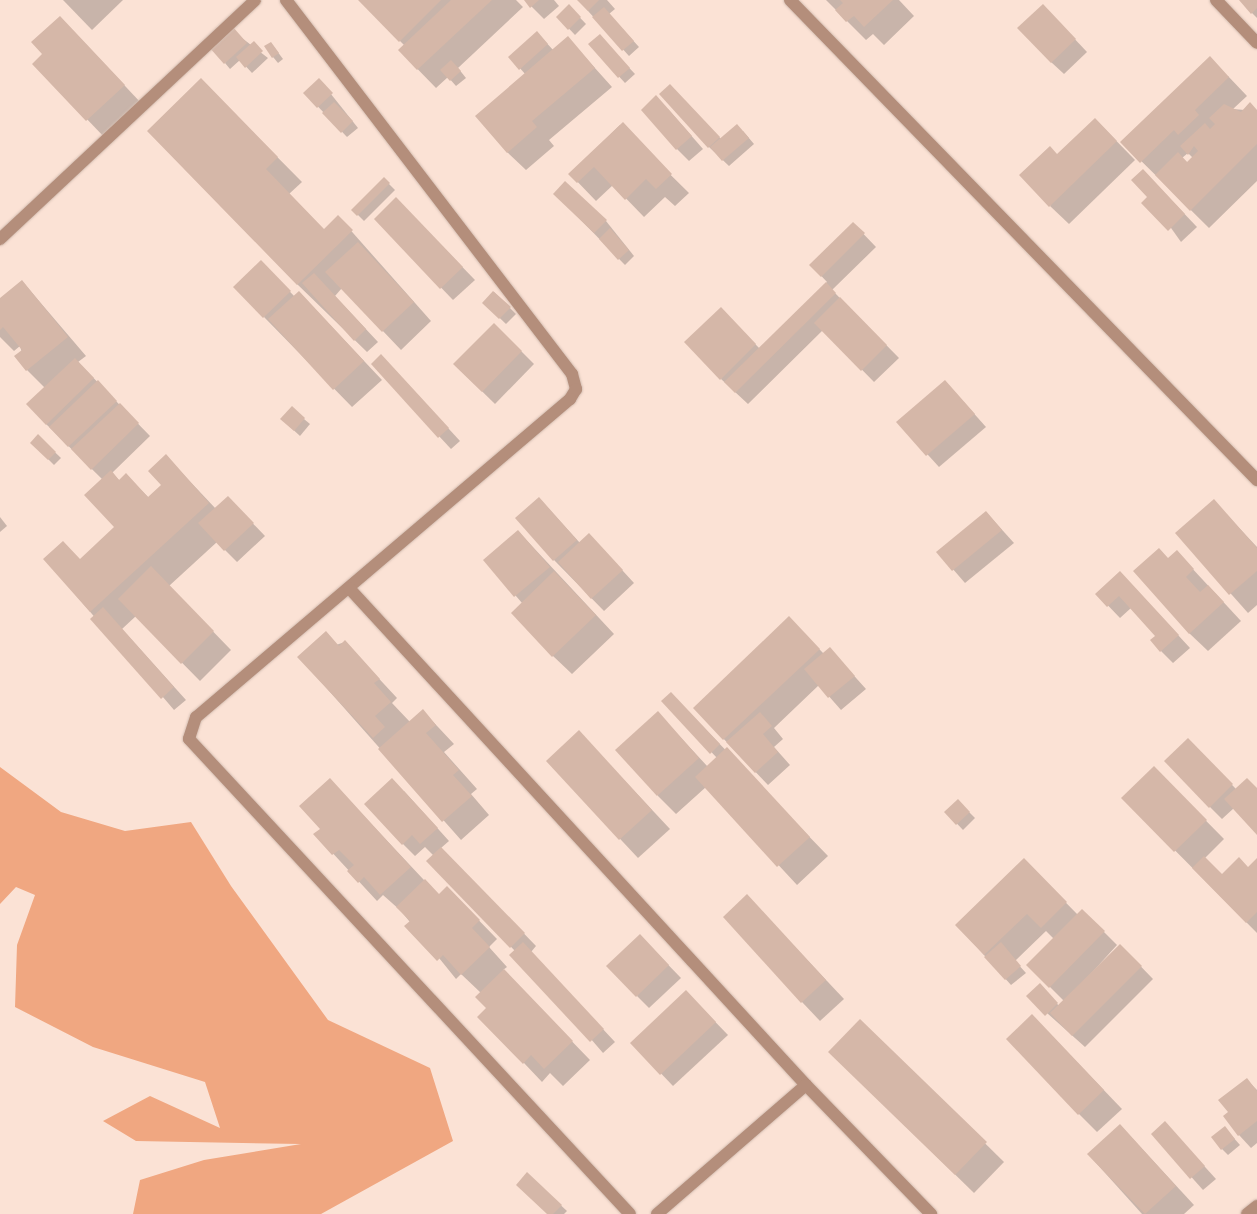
<!DOCTYPE html>
<html>
<head>
<meta charset="utf-8">
<style>
  body { margin:0 }
  #map { position:relative; width:1257px; height:1214px; overflow:hidden; background:#fbe2d5; font-family:"Roboto Serif",serif }
  div>[style] { position:absolute }
  .green>* { inset:0; background:#f0a781 }
  .shadow>* { inset:0; background:#0003 }
  .building>* { inset:0; background:#d5b7a8 }
  .roads { filter:drop-shadow(0 0 1px #d4beb2) drop-shadow(0 0 1px #d4beb2) }
  .minor>* { height:12px; margin:-6px; padding:0 6px; transform-origin:6px; border-radius:6px; background:#b48e7b }
  span { translate:-50% -50%; white-space:nowrap; text-align:center; line-height:1.15; -webkit-text-stroke:4.5px #fbe2d5; paint-order:stroke }
</style>
</head>
<body>
<div id="map">
  <div class="green">
    <div style="clip-path:polygon(0 767px,61px 812px,125px 831px,191px 822px,231px 886px,328px 1020px,430px 1068px,453px 1141px,321px 1214px,133px 1214px,140px 1180px,204px 1160px,301px 1144px,136px 1141px,103px 1121px,150px 1096px,220px 1128px,205px 1082px,93px 1047px,15px 1007px,17px 945px,35px 895px,16px 887px,0 904px)"></div>
  </div>
  <div class="shadow">
    <div style="clip-path:polygon(63px 0,123px 0,92px 30px)"></div>
    <div style="clip-path:polygon(359px 0,516px 0,523px 7px,458px 68px,466px 78px,456px 86px,448px 77px,436px 88px,399px 50px,404px 45px)"></div>
    <div style="clip-path:polygon(525px 0,554px 0,559px 6px,544px 19px)"></div>
    <div style="clip-path:polygon(578px 0,607px 0,615px 9px,609px 14px,639px 47px,629px 56px)"></div>
    <div style="clip-path:polygon(826px 0,899px 0,914px 16px,884px 45px,873px 34px,866px 40px)"></div>
    <div style="clip-path:polygon(1240px 0,1257px 0,1257px 18px,1252px 13px)"></div>
    <div style="clip-path:polygon(569px 6px,586px 24px,575px 35px,558px 17px)"></div>
    <div style="clip-path:polygon(1055px 18px,1087px 52px,1064px 74px,1051px 62px)"></div>
    <div style="clip-path:polygon(238px 35px,268px 58px,252px 73px,240px 60px,230px 69px,225px 63px)"></div>
    <div style="clip-path:polygon(78px 36px,142px 104px,106px 139px,34px 64px)"></div>
    <div style="clip-path:polygon(568px 38px,612px 87px,549px 140px,554px 146px,526px 170px,507px 152px,526px 75px,510px 57px,543px 39px,554px 51px)"></div>
    <div style="clip-path:polygon(605px 42px,635px 74px,625px 83px,590px 45px)"></div>
    <div style="clip-path:polygon(271px 43px,283px 59px,278px 63px,273px 57px)"></div>
    <div style="clip-path:polygon(evenodd,1228px 76px,1247px 96px,1233px 109px,1257px 111px,1257px 181px,1209px 228px,1122px 142px,1228px 76px,1188px 153px,1193px 158px,1188px 163px,1182px 158px,1188px 153px)"></div>
    <div style="clip-path:polygon(319px 79px,358px 128px,347px 137px,305px 93px)"></div>
    <div style="clip-path:polygon(682px 98px,721px 139px,743px 131px,754px 144px,729px 166px,709px 147px)"></div>
    <div style="clip-path:polygon(225px 104px,302px 182px,289px 194px,324px 230px,338px 216px,431px 321px,401px 350px,342px 288px,335px 296px,378px 342px,367px 352px,297px 284px)"></div>
    <div style="clip-path:polygon(668px 109px,703px 149px,689px 161px,677px 149px)"></div>
    <div style="clip-path:polygon(1095px 119px,1135px 160px,1069px 224px,1050px 206px)"></div>
    <div style="clip-path:polygon(620px 125px,689px 193px,675px 206px,665px 197px,644px 217px,613px 185px,596px 201px,570px 174px)"></div>
    <div style="clip-path:polygon(384px 179px,395px 190px,364px 221px,353px 210px)"></div>
    <div style="clip-path:polygon(1155px 183px,1197px 227px,1181px 242px,1149px 197px)"></div>
    <div style="clip-path:polygon(567px 206px,606px 221px,634px 256px,625px 265px)"></div>
    <div style="clip-path:polygon(408px 211px,475px 280px,453px 300px,375px 219px)"></div>
    <div style="clip-path:polygon(853px 223px,876px 247px,832px 290px,899px 358px,874px 382px,823px 330px,748px 404px,721px 379px,733px 321px,760px 349px,827px 282px,811px 265px)"></div>
    <div style="clip-path:polygon(273px 274px,295px 297px,299px 292px,382px 380px,352px 407px,264px 317px)"></div>
    <div style="clip-path:polygon(22px 281px,86px 356px,78px 362px,150px 436px,112px 473px,120px 481px,126px 475px,149px 498px,162px 485px,166px 456px,216px 509px,240px 510px,265px 536px,237px 562px,217px 542px,169px 586px,231px 650px,200px 681px,136px 616px,122px 629px,186px 700px,174px 710px,45px 559px,81px 560px,116px 527px,102px 479px,46px 424px,45px 388px,27px 370px,20px 346px,14px 351px,0 337px,0 299px)"></div>
    <div style="clip-path:polygon(494px 292px,516px 314px,506px 324px,484px 303px)"></div>
    <div style="clip-path:polygon(494px 324px,534px 364px,495px 404px,454px 364px)"></div>
    <div style="clip-path:polygon(372px 364px,393px 368px,460px 441px,451px 449px)"></div>
    <div style="clip-path:polygon(945px 381px,986px 427px,939px 467px,898px 422px)"></div>
    <div style="clip-path:polygon(304px 419px,310px 424px,300px 436px,288px 425px)"></div>
    <div style="clip-path:polygon(38px 436px,61px 458px,54px 465px,32px 443px)"></div>
    <div style="clip-path:polygon(539px 498px,580px 543px,601px 547px,634px 583px,604px 611px,554px 560px)"></div>
    <div style="clip-path:polygon(1214px 501px,1257px 547px,1257px 605px,1248px 613px,1177px 533px)"></div>
    <div style="clip-path:polygon(986px 512px,1014px 543px,965px 583px,938px 552px)"></div>
    <div style="clip-path:polygon(0 517px,7px 526px,0 532px)"></div>
    <div style="clip-path:polygon(518px 531px,614px 634px,572px 674px,553px 656px,522px 603px,485px 560px)"></div>
    <div style="clip-path:polygon(1177px 552px,1241px 621px,1208px 651px,1189px 633px,1169px 559px)"></div>
    <div style="clip-path:polygon(1132px 585px,1190px 648px,1173px 663px,1161px 651px,1157px 636px,1131px 608px,1120px 618px,1097px 594px)"></div>
    <div style="clip-path:polygon(789px 618px,824px 654px,830px 649px,866px 689px,841px 710px,819px 685px,774px 728px,783px 739px,774px 747px,790px 765px,768px 785px,694px 708px)"></div>
    <div style="clip-path:polygon(345px 642px,397px 698px,392px 703px,410px 722px,423px 711px,454px 744px,444px 752px,477px 789px,471px 794px,489px 815px,461px 840px,299px 657px)"></div>
    <div style="clip-path:polygon(663px 701px,683px 706px,828px 856px,797px 885px,706px 787px,676px 814px,658px 796px,658px 713px,708px 767px,717px 758px)"></div>
    <div style="clip-path:polygon(579px 732px,670px 829px,638px 858px,547px 761px)"></div>
    <div style="clip-path:polygon(1200px 752px,1236px 789px,1257px 789px,1257px 833px,1234px 808px,1222px 819px,1210px 807px)"></div>
    <div style="clip-path:polygon(1154px 768px,1224px 839px,1205px 858px,1222px 876px,1249px 868px,1257px 860px,1257px 933px,1123px 798px)"></div>
    <div style="clip-path:polygon(330px 780px,439px 896px,465px 906px,497px 939px,489px 947px,507px 967px,503px 970px,590px 1060px,563px 1086px,550px 1073px,542px 1082px,524px 1063px,481px 993px,461px 974px,456px 979px,401px 911px,383px 895px,377px 901px,315px 834px,321px 829px)"></div>
    <div style="clip-path:polygon(404px 791px,449px 841px,441px 848px,536px 946px,531px 952px,615px 1042px,603px 1053px,515px 951px,428px 861px,434px 856px,425px 847px,415px 856px,403px 844px)"></div>
    <div style="clip-path:polygon(958px 801px,975px 818px,963px 830px,946px 812px)"></div>
    <div style="clip-path:polygon(1024px 860px,1078px 915px,1082px 910px,1117px 945px,1087px 978px,1120px 945px,1153px 979px,1085px 1047px,1028px 996px,1040px 985px,1059px 1006px,1064px 1001px,1028px 965px,1054px 939px,1046px 931px,1015px 961px,1026px 973px,1011px 985px,957px 925px)"></div>
    <div style="clip-path:polygon(747px 896px,844px 999px,820px 1021px,802px 1002px)"></div>
    <div style="clip-path:polygon(652px 948px,681px 978px,649px 1008px,637px 996px)"></div>
    <div style="clip-path:polygon(698px 1004px,728px 1035px,673px 1086px,632px 1043px)"></div>
    <div style="clip-path:polygon(860px 1020px,1004px 1162px,974px 1193px,848px 1070px)"></div>
    <div style="clip-path:polygon(1050px 1034px,1122px 1109px,1097px 1132px,1079px 1114px)"></div>
    <div style="clip-path:polygon(1247px 1080px,1257px 1090px,1257px 1143px,1251px 1148px,1239px 1135px,1230px 1112px)"></div>
    <div style="clip-path:polygon(1165px 1123px,1216px 1179px,1203px 1190px,1153px 1134px)"></div>
    <div style="clip-path:polygon(1120px 1125px,1194px 1205px,1184px 1214px,1142px 1214px,1088px 1154px)"></div>
    <div style="clip-path:polygon(1225px 1128px,1240px 1145px,1228px 1155px,1222px 1149px)"></div>
    <div style="clip-path:polygon(527px 1174px,567px 1211px,564px 1214px,548px 1214px)"></div>
  </div>
  <div class="building">
    <div style="clip-path:polygon(358px 0,441px 0,399px 42px)"></div>
    <div style="clip-path:polygon(451px 0,492px 0,417px 70px,398px 50px)"></div>
    <div style="clip-path:polygon(524px 0,539px 0,530px 8px)"></div>
    <div style="clip-path:polygon(577px 0,599px 0,588px 11px)"></div>
    <div style="clip-path:polygon(840px 0,893px 0,864px 27px,854px 16px,846px 22px,835px 10px,843px 3px)"></div>
    <div style="clip-path:polygon(1239px 0,1257px 0,1257px 8px,1251px 14px)"></div>
    <div style="clip-path:polygon(569px 4px,581px 17px,568px 30px,556px 17px)"></div>
    <div style="clip-path:polygon(1043px 4px,1076px 39px,1051px 63px,1017px 28px)"></div>
    <div style="clip-path:polygon(604px 7px,634px 41px,622px 51px,592px 17px)"></div>
    <div style="clip-path:polygon(60px 16px,125px 85px,86px 121px,32px 64px,42px 54px,31px 42px)"></div>
    <div style="clip-path:polygon(233px 27px,247px 43px,224px 64px,209px 47px)"></div>
    <div style="clip-path:polygon(537px 31px,548px 44px,519px 70px,508px 57px)"></div>
    <div style="clip-path:polygon(600px 34px,630px 68px,618px 78px,588px 44px)"></div>
    <div style="clip-path:polygon(568px 36px,595px 68px,532px 121px,537px 127px,507px 153px,475px 116px)"></div>
    <div style="clip-path:polygon(254px 41px,263px 51px,245px 68px,236px 57px)"></div>
    <div style="clip-path:polygon(271px 42px,279px 53px,272px 58px,264px 46px)"></div>
    <div style="clip-path:polygon(1210px 56px,1229px 77px,1195px 110px,1199px 115px,1178px 135px,1174px 130px,1140px 163px,1120px 142px)"></div>
    <div style="clip-path:polygon(451px 60px,461px 71px,450px 81px,440px 70px)"></div>
    <div style="clip-path:polygon(201px 78px,278px 157px,266px 169px,324px 229px,338px 215px,353px 230px,297px 285px,147px 131px)"></div>
    <div style="clip-path:polygon(319px 78px,333px 93px,317px 108px,303px 93px)"></div>
    <div style="clip-path:polygon(670px 84px,720px 137px,708px 148px,659px 94px)"></div>
    <div style="clip-path:polygon(656px 95px,692px 136px,676px 150px,641px 110px)"></div>
    <div style="clip-path:polygon(334px 102px,353px 121px,341px 133px,322px 113px)"></div>
    <div style="clip-path:polygon(1250px 102px,1257px 110px,1257px 144px,1190px 211px,1155px 175px,1178px 152px,1187px 162px,1198px 151px,1194px 146px,1188px 155px,1180px 146px,1205px 123px,1210px 129px,1215px 124px,1209px 118px,1224px 104px,1241px 112px)"></div>
    <div style="clip-path:polygon(1095px 118px,1117px 141px,1049px 207px,1019px 175px,1050px 146px,1057px 154px)"></div>
    <div style="clip-path:polygon(623px 122px,672px 174px,656px 189px,646px 179px,625px 200px,594px 167px,577px 183px,568px 174px)"></div>
    <div style="clip-path:polygon(737px 124px,749px 138px,722px 161px,710px 147px)"></div>
    <div style="clip-path:polygon(1143px 169px,1185px 214px,1168px 231px,1141px 203px,1147px 197px,1131px 180px)"></div>
    <div style="clip-path:polygon(384px 177px,390px 183px,357px 216px,351px 210px)"></div>
    <div style="clip-path:polygon(565px 181px,607px 220px,594px 233px,553px 194px)"></div>
    <div style="clip-path:polygon(396px 197px,463px 267px,440px 289px,374px 219px)"></div>
    <div style="clip-path:polygon(853px 222px,865px 233px,821px 277px,809px 265px)"></div>
    <div style="clip-path:polygon(610px 228px,629px 250px,618px 260px,599px 239px)"></div>
    <div style="clip-path:polygon(358px 242px,414px 302px,382px 332px,325px 272px)"></div>
    <div style="clip-path:polygon(261px 260px,291px 291px,263px 318px,233px 287px)"></div>
    <div style="clip-path:polygon(314px 273px,366px 329px,354px 341px,302px 283px)"></div>
    <div style="clip-path:polygon(22px 280px,68px 337px,26px 371px,14px 356px,22px 350px,3px 327px,0 330px,0 298px)"></div>
    <div style="clip-path:polygon(826px 282px,836px 293px,735px 393px,724px 382px)"></div>
    <div style="clip-path:polygon(299px 291px,364px 361px,333px 390px,268px 319px)"></div>
    <div style="clip-path:polygon(493px 291px,511px 307px,499px 319px,482px 303px)"></div>
    <div style="clip-path:polygon(840px 297px,887px 345px,861px 371px,814px 323px)"></div>
    <div style="clip-path:polygon(721px 307px,756px 344px,720px 380px,684px 342px)"></div>
    <div style="clip-path:polygon(494px 323px,522px 351px,482px 392px,453px 364px)"></div>
    <div style="clip-path:polygon(381px 354px,449px 428px,438px 438px,371px 364px)"></div>
    <div style="clip-path:polygon(75px 358px,94px 378px,46px 425px,26px 404px)"></div>
    <div style="clip-path:polygon(98px 380px,117px 401px,68px 447px,49px 427px)"></div>
    <div style="clip-path:polygon(945px 380px,975px 414px,926px 456px,896px 422px)"></div>
    <div style="clip-path:polygon(120px 403px,139px 423px,91px 470px,71px 449px)"></div>
    <div style="clip-path:polygon(292px 406px,305px 418px,294px 431px,280px 419px)"></div>
    <div style="clip-path:polygon(38px 434px,56px 452px,48px 460px,30px 443px)"></div>
    <div style="clip-path:polygon(166px 454px,209px 503px,90px 612px,43px 559px,63px 541px,80px 559px,114px 527px,84px 495px,111px 470px,119px 480px,126px 473px,148px 497px,161px 485px,148px 471px)"></div>
    <div style="clip-path:polygon(228px 496px,254px 523px,224px 551px,198px 523px)"></div>
    <div style="clip-path:polygon(539px 497px,577px 540px,553px 561px,515px 518px)"></div>
    <div style="clip-path:polygon(1214px 499px,1257px 548px,1257px 571px,1229px 595px,1175px 533px)"></div>
    <div style="clip-path:polygon(986px 511px,1002px 530px,952px 571px,936px 552px)"></div>
    <div style="clip-path:polygon(518px 530px,550px 567px,514px 597px,483px 560px)"></div>
    <div style="clip-path:polygon(589px 533px,623px 570px,591px 599px,558px 562px)"></div>
    <div style="clip-path:polygon(1159px 548px,1168px 558px,1177px 550px,1194px 569px,1186px 577px,1200px 592px,1208px 585px,1224px 602px,1189px 634px,1133px 571px)"></div>
    <div style="clip-path:polygon(151px 566px,214px 631px,181px 664px,118px 599px)"></div>
    <div style="clip-path:polygon(554px 571px,596px 615px,552px 657px,511px 613px)"></div>
    <div style="clip-path:polygon(1120px 571px,1179px 635px,1160px 652px,1150px 640px,1155px 636px,1119px 596px,1107px 607px,1095px 594px)"></div>
    <div style="clip-path:polygon(103px 607px,174px 687px,161px 699px,90px 619px)"></div>
    <div style="clip-path:polygon(789px 616px,820px 649px,723px 740px,693px 708px)"></div>
    <div style="clip-path:polygon(326px 631px,339px 646px,345px 640px,380px 679px,374px 683px,391px 702px,375px 716px,385px 727px,373px 738px,297px 657px)"></div>
    <div style="clip-path:polygon(830px 647px,855px 676px,828px 698px,804px 669px)"></div>
    <div style="clip-path:polygon(671px 692px,720px 744px,710px 754px,661px 701px)"></div>
    <div style="clip-path:polygon(423px 709px,436px 725px,426px 733px,459px 770px,453px 775px,472px 796px,442px 822px,378px 749px)"></div>
    <div style="clip-path:polygon(658px 711px,699px 758px,657px 796px,615px 750px)"></div>
    <div style="clip-path:polygon(760px 712px,772px 726px,763px 734px,778px 752px,755px 773px,726px 742px)"></div>
    <div style="clip-path:polygon(579px 730px,652px 810px,619px 840px,546px 761px)"></div>
    <div style="clip-path:polygon(1188px 738px,1233px 784px,1209px 808px,1164px 761px)"></div>
    <div style="clip-path:polygon(727px 747px,810px 837px,777px 867px,695px 777px)"></div>
    <div style="clip-path:polygon(1154px 766px,1207px 820px,1174px 852px,1121px 798px)"></div>
    <div style="clip-path:polygon(330px 778px,411px 867px,380px 895px,364px 877px,358px 883px,347px 871px,354px 865px,339px 850px,332px 855px,313px 834px,320px 829px,299px 806px)"></div>
    <div style="clip-path:polygon(392px 778px,438px 828px,420px 844px,412px 835px,402px 845px,364px 804px)"></div>
    <div style="clip-path:polygon(1247px 778px,1257px 788px,1257px 835px,1224px 799px)"></div>
    <div style="clip-path:polygon(958px 799px,970px 812px,956px 825px,944px 812px)"></div>
    <div style="clip-path:polygon(441px 847px,525px 933px,510px 948px,426px 861px)"></div>
    <div style="clip-path:polygon(1204px 856px,1222px 874px,1239px 857px,1248px 867px,1257px 858px,1257px 912px,1246px 923px,1192px 868px)"></div>
    <div style="clip-path:polygon(1024px 858px,1067px 902px,1041px 928px,1027px 914px,984px 955px,955px 925px)"></div>
    <div style="clip-path:polygon(425px 879px,439px 894px,447px 886px,480px 920px,472px 928px,490px 947px,461px 975px,443px 955px,437px 961px,404px 926px,410px 921px,396px 907px)"></div>
    <div style="clip-path:polygon(747px 894px,826px 980px,801px 1003px,723px 917px)"></div>
    <div style="clip-path:polygon(1082px 909px,1105px 931px,1049px 988px,1026px 965px)"></div>
    <div style="clip-path:polygon(640px 934px,669px 965px,636px 997px,606px 966px)"></div>
    <div style="clip-path:polygon(523px 942px,604px 1029px,590px 1042px,509px 955px)"></div>
    <div style="clip-path:polygon(1001px 942px,1021px 966px,1005px 980px,984px 957px)"></div>
    <div style="clip-path:polygon(1120px 944px,1142px 966px,1072px 1036px,1050px 1013px)"></div>
    <div style="clip-path:polygon(504px 969px,573px 1041px,544px 1069px,531px 1055px,523px 1064px,477px 1017px,486px 1008px,475px 997px)"></div>
    <div style="clip-path:polygon(1040px 983px,1058px 1003px,1045px 1016px,1026px 996px)"></div>
    <div style="clip-path:polygon(686px 990px,716px 1022px,660px 1075px,630px 1043px)"></div>
    <div style="clip-path:polygon(1032px 1014px,1104px 1090px,1078px 1115px,1006px 1039px)"></div>
    <div style="clip-path:polygon(860px 1019px,987px 1142px,955px 1175px,828px 1052px)"></div>
    <div style="clip-path:polygon(1247px 1078px,1257px 1091px,1257px 1121px,1238px 1136px,1223px 1116px,1228px 1112px,1218px 1100px)"></div>
    <div style="clip-path:polygon(1165px 1121px,1205px 1166px,1190px 1179px,1151px 1134px)"></div>
    <div style="clip-path:polygon(1120px 1124px,1176px 1186px,1145px 1214px,1087px 1154px)"></div>
    <div style="clip-path:polygon(1225px 1126px,1235px 1139px,1221px 1150px,1211px 1137px)"></div>
    <div style="clip-path:polygon(527px 1172px,562px 1205px,553px 1214px,547px 1214px,516px 1185px)"></div>
  </div>
  <div class="roads">
    <div class="minor">
      <div style="left:286px;top:0;width:471px;rotate:52.6deg"></div>
      <div style="left:572px;top:374px;width:16px;rotate:75deg"></div>
      <div style="left:576px;top:389px;width:12px;rotate:121deg"></div>
      <div style="left:570px;top:399px;width:491px;rotate:139.6deg"></div>
      <div style="left:196px;top:717px;width:23px;rotate:108deg"></div>
      <div style="left:189px;top:739px;width:648px;rotate:47.13deg"></div>
      <div style="left:790px;top:0;width:670px;rotate:45.79deg"></div>
      <div style="left:1216px;top:0;width:59px;rotate:46.4deg"></div>
      <div style="left:0;top:239px;width:349px;rotate:-43.1deg"></div>
      <div style="left:349px;top:588px;width:675px;rotate:47.4deg"></div>
      <div style="left:806px;top:1085px;width:180px;rotate:45.9deg"></div>
      <div style="left:657px;top:1214px;width:197px;rotate:-40.9deg"></div>
      <div style="left:1247px;top:1214px;width:13px;rotate:-39deg"></div>
    </div>
  </div>
</div>
</body>
</html>
